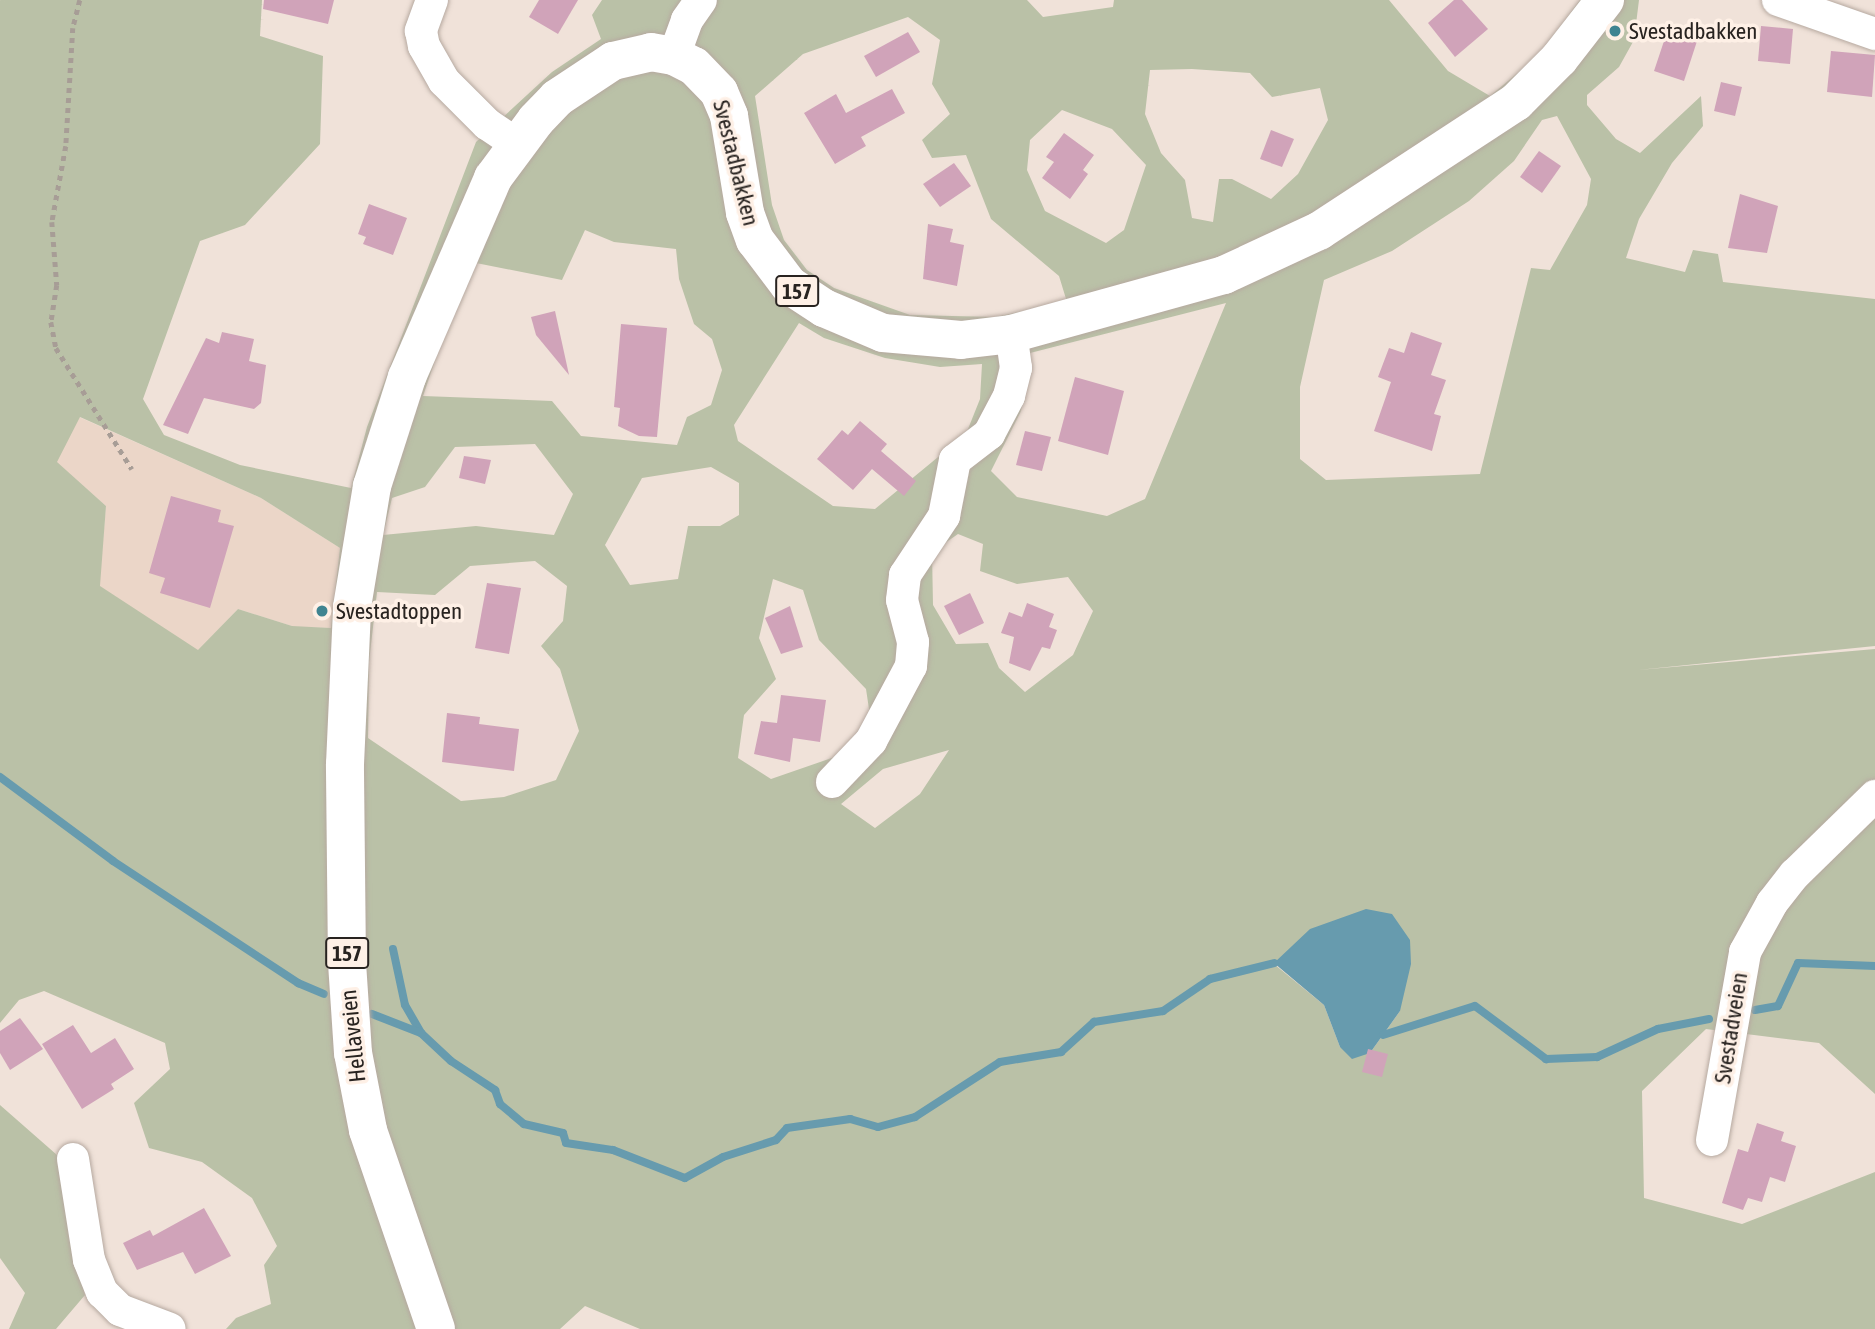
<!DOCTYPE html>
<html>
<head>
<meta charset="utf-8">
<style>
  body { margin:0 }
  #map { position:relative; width:1875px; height:1329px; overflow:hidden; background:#f0e2d9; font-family:"Asap Condensed",sans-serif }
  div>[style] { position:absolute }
  .built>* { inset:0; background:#ebd6c8 }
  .green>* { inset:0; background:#bac1a7 }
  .water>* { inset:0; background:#679bae }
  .stream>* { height:8px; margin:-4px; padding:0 4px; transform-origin:4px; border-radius:4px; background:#679bae }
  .building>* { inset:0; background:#d0a3b9 }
  .path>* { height:4.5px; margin-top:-2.25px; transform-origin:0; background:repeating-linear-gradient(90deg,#a79d96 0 5px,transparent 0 10px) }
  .roads { filter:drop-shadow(0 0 2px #b6a9a0) drop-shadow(0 0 2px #b6a9a0) }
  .minor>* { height:32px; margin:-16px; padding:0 16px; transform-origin:16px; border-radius:16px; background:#fff }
  .major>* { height:38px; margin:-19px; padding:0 19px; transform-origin:19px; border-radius:19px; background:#fff }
  .dots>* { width:19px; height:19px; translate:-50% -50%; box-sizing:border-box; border:4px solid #fef0e6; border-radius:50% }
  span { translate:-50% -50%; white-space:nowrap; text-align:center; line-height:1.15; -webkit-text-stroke:7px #fef0e6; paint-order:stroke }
  .shield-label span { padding:2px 5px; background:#fef0e6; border:2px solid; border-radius:5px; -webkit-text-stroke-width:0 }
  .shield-label { font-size:21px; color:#282320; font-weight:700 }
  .poi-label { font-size:23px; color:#282320 }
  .left { translate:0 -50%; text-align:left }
  .street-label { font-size:23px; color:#282320 }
</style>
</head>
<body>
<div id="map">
  <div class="built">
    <div style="clip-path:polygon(79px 417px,261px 498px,340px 548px,331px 628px,295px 627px,238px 609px,198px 651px,99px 586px,106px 506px,56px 462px)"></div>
  </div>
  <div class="green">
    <div style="clip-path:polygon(evenodd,0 0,262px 0,260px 36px,323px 56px,320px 144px,245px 225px,200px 241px,143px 399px,164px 435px,240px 465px,351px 488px,367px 427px,476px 142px,552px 72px,601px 39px,592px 15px,602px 0,1027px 0,1043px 17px,1113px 7px,1114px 0,1389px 0,1448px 71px,1490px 96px,1539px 55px,1580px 0,1639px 0,1634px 40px,1619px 67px,1587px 95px,1587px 105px,1616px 139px,1640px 153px,1701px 96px,1703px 126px,1672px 163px,1639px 219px,1626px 258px,1685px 272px,1693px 250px,1718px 254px,1723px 282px,1875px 299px,1875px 646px,1638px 670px,1875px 649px,1875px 1094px,1819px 1043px,1706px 1029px,1642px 1091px,1644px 1198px,1742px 1224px,1875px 1172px,1875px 1329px,640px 1329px,585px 1306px,560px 1329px,226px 1329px,236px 1318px,271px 1304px,264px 1265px,277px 1246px,252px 1198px,202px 1162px,149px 1148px,134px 1103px,170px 1069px,165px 1043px,44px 991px,19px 1000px,0 1023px,0 0,908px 17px,940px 40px,932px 84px,950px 114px,922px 140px,932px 158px,966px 155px,991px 219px,1059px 276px,1067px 302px,995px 317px,910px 315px,834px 288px,807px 270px,784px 240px,772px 205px,755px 96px,803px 54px,908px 17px,0 0,1192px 69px,1250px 73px,1272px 97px,1320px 88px,1328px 120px,1298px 174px,1271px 199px,1232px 179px,1219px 179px,1213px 222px,1192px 218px,1185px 180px,1161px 153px,1145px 114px,1150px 70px,1192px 69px,0 0,1062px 110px,1112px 129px,1146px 165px,1124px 230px,1106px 243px,1045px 211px,1027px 170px,1030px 140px,1062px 110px,0 0,1557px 116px,1591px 179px,1587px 205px,1550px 270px,1531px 268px,1480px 474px,1326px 480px,1300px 459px,1300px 387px,1324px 280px,1392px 251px,1469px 201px,1514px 161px,1542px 120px,1557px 116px,0 0,585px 230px,614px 242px,676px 249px,679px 279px,694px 324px,712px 339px,722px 370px,711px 405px,687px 417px,677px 445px,581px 436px,552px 401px,423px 396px,449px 319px,476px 263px,562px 280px,585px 230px,0 0,1226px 303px,1145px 499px,1107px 516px,1017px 497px,991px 471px,1021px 411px,1030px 353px,1226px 303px,0 0,799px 323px,824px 338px,885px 358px,940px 367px,982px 364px,980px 399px,966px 434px,875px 509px,833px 506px,738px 441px,734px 425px,799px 323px,0 0,80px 417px,261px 498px,340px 548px,331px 628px,292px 626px,238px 609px,198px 650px,100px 586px,106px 506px,57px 462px,80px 417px,0 0,535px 444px,573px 494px,554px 535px,476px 526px,383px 535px,392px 498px,425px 487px,455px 447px,535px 444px,0 0,711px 467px,739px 483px,739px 515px,720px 526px,688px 526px,678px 579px,630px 585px,605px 545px,642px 478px,711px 467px,0 0,958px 534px,983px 544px,980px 571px,1017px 584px,1068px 577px,1093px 611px,1073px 655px,1025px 692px,999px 668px,988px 643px,956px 644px,933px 605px,932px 552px,958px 534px,0 0,535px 561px,567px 586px,563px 621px,541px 646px,560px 669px,579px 731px,556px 780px,504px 797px,461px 801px,368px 738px,369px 662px,377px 592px,435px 595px,470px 566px,535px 561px,0 0,773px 579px,803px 590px,819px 640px,866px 689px,872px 729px,849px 752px,771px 779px,738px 758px,744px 715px,776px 679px,759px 638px,773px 579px,0 0,949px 750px,920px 794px,875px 828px,841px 804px,883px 769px,949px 750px,0 0,1274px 964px,1400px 1011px,1370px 1053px,1340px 1047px,1324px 1005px,1274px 964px)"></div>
    <div style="clip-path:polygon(0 1105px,57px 1155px,85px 1295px,56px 1329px,9px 1329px,25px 1293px,0 1258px)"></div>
  </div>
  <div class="water">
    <div style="clip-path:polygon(1366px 909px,1392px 914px,1410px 940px,1411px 964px,1400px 1011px,1370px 1053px,1352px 1059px,1340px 1047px,1324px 1005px,1274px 963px,1310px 929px)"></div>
  </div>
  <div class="stream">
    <div style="left:0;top:777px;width:141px;rotate:36.6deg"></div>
    <div style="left:113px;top:861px;width:222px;rotate:33.4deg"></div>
    <div style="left:298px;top:983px;width:28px;rotate:23deg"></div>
    <div style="left:393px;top:949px;width:57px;rotate:77.9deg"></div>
    <div style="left:405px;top:1005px;width:32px;rotate:60deg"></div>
    <div style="left:421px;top:1033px;width:41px;rotate:43deg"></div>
    <div style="left:451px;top:1061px;width:53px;rotate:33.4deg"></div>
    <div style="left:495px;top:1090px;width:15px;rotate:70deg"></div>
    <div style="left:500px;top:1104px;width:31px;rotate:40deg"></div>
    <div style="left:524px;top:1124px;width:40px;rotate:13deg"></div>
    <div style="left:563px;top:1133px;width:10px;rotate:73deg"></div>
    <div style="left:566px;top:1143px;width:48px;rotate:8.5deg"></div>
    <div style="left:613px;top:1150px;width:77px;rotate:21.3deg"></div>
    <div style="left:685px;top:1178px;width:43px;rotate:-28.9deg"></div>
    <div style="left:723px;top:1157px;width:56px;rotate:-17.8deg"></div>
    <div style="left:776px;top:1140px;width:16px;rotate:-47deg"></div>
    <div style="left:787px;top:1128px;width:64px;rotate:-8.1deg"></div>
    <div style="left:850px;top:1119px;width:29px;rotate:16deg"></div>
    <div style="left:878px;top:1127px;width:38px;rotate:-15deg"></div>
    <div style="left:915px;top:1117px;width:101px;rotate:-32.9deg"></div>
    <div style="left:1000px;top:1062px;width:62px;rotate:-9.3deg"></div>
    <div style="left:1061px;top:1052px;width:45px;rotate:-42.3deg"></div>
    <div style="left:1094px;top:1022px;width:70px;rotate:-9.1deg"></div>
    <div style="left:1163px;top:1011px;width:57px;rotate:-34.2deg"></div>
    <div style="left:1210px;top:979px;width:66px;rotate:-14deg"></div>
    <div style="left:1755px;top:1010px;width:23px;rotate:-10deg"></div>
    <div style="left:1778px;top:1006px;width:47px;rotate:-65.1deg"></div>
    <div style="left:1798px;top:963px;width:77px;rotate:2.2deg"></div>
    <div style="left:372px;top:1014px;width:53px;rotate:21.2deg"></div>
    <div style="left:1383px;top:1035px;width:96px;rotate:-17.5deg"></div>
    <div style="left:1475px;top:1006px;width:89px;rotate:36.7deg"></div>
    <div style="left:1546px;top:1059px;width:51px;rotate:-2.2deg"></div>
    <div style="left:1597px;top:1057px;width:67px;rotate:-24.7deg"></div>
    <div style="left:1658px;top:1029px;width:52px;rotate:-11.1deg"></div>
  </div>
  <div class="building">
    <div style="clip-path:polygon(264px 0,334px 0,328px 24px,263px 9px)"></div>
    <div style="clip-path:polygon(539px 0,578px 0,558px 34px,529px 17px)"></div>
    <div style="clip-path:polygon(1454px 0,1462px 0,1488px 29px,1455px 57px,1428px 23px)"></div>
    <div style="clip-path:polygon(1669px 26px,1699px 35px,1684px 81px,1654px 71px)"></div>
    <div style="clip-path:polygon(1761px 26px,1793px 29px,1790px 64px,1758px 61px)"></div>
    <div style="clip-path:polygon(908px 32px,920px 52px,876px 77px,864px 56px)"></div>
    <div style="clip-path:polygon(1831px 51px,1875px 55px,1872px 97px,1827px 92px)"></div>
    <div style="clip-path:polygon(1721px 82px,1742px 87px,1735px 116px,1714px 111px)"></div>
    <div style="clip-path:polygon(892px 89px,905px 113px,861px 137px,866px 146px,835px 164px,804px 113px,836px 94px,846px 113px)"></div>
    <div style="clip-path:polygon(1271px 130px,1294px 139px,1282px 167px,1260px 159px)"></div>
    <div style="clip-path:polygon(1064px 133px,1094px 155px,1083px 170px,1088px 174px,1070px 199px,1042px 178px,1054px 162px,1046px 157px)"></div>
    <div style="clip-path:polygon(1539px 151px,1561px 166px,1542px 193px,1520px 177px)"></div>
    <div style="clip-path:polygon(954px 163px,971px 186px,940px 207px,923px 184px)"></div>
    <div style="clip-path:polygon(1740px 194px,1778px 206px,1767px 253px,1728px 248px)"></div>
    <div style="clip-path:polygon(369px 204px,407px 218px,393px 255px,363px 244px,366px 237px,358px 234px)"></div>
    <div style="clip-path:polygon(928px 224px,953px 229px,950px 242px,964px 245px,957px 286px,923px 279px)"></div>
    <div style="clip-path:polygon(555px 311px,569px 375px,536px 335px,531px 317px)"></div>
    <div style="clip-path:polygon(621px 324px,667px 328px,657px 437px,639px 436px,618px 426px,620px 408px,614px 407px)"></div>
    <div style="clip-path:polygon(222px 332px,254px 339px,249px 361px,266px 365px,261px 403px,254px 409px,204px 398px,188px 434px,163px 425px,206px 338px,219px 343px)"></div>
    <div style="clip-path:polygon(1411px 332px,1442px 343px,1431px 375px,1446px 380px,1434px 414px,1441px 416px,1432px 451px,1374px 431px,1391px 382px,1378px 377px,1389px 348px,1404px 353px)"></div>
    <div style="clip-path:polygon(1075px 377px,1124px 391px,1108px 455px,1058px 441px)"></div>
    <div style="clip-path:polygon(860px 421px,887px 444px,881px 451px,916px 481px,904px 496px,872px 469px,853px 490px,817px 459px,842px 430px,848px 435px)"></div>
    <div style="clip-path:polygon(1025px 431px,1051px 437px,1042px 471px,1016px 465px)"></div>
    <div style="clip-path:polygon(464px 456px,491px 460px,485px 484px,459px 478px)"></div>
    <div style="clip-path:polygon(171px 496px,221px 510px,218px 522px,234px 526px,210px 608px,160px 593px,165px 578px,149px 573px)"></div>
    <div style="clip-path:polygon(487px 583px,521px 588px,509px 654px,475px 648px)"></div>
    <div style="clip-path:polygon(970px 593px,984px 623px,959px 635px,944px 606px)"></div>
    <div style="clip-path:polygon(1027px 603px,1054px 614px,1049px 627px,1057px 630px,1050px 649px,1042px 647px,1030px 671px,1009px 663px,1014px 637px,1001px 633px,1009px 612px,1022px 617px)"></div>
    <div style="clip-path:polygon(790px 606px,803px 647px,781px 654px,765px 618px)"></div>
    <div style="clip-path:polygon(781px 695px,826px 700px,820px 742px,793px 738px,790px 762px,754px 754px,761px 721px,777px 723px)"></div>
    <div style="clip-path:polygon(447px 713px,480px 717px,479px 724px,519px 729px,514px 771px,442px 762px)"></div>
    <div style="clip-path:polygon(20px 1018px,43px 1049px,10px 1070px,0 1053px,0 1031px)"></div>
    <div style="clip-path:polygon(73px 1025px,91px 1053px,115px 1038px,134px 1069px,111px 1084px,114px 1089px,82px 1109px,42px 1044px)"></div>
    <div style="clip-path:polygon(1368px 1049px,1388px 1054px,1382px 1077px,1362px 1072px)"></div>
    <div style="clip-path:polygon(1757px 1123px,1784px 1132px,1781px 1141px,1796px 1146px,1785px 1182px,1770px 1177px,1762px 1202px,1748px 1198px,1743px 1210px,1722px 1203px,1738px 1149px,1748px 1152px)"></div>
    <div style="clip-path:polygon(204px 1208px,231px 1256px,195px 1274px,183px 1252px,137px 1270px,123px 1243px,150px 1230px,153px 1236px)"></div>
  </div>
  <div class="path">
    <div style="left:80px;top:0;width:29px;rotate:104deg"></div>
    <div style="left:73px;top:28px;width:118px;rotate:93.4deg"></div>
    <div style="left:66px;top:146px;width:77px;rotate:100.4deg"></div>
    <div style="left:52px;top:222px;width:63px;rotate:85.5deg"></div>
    <div style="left:57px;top:285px;width:37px;rotate:99deg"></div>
    <div style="left:51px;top:322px;width:26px;rotate:79deg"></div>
    <div style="left:56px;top:348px;width:143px;rotate:57.9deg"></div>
  </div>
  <div class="roads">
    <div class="minor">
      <div style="left:432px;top:0;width:33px;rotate:110deg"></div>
      <div style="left:421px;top:31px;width:15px;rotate:79deg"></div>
      <div style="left:424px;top:46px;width:40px;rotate:60.3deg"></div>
      <div style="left:444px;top:81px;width:61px;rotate:45deg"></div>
      <div style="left:487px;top:124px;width:34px;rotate:34deg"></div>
      <div style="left:1778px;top:0;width:103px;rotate:19.3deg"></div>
      <div style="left:674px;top:56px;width:38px;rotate:-70deg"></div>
      <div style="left:687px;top:20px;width:24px;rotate:-55deg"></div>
      <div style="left:832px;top:782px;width:57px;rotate:-46.4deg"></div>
      <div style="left:871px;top:741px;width:85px;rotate:-61.9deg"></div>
      <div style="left:911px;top:666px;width:24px;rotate:-85deg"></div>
      <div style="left:913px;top:642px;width:43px;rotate:-104.7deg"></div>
      <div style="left:902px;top:600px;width:25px;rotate:-83deg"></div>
      <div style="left:905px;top:575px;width:71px;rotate:-56.5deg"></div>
      <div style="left:944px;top:516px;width:57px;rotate:-78.9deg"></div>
      <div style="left:955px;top:460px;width:43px;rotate:-37.4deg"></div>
      <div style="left:989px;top:434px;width:43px;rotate:-62.2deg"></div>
      <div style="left:1009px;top:396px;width:29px;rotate:-76deg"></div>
      <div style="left:1016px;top:368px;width:34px;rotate:-98deg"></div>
      <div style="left:1712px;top:1140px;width:191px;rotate:-80deg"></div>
      <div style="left:1745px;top:952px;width:56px;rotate:-61.1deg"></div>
      <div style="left:1772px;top:903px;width:37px;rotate:-52deg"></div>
      <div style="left:1795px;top:874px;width:112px;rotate:-44.3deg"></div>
      <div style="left:73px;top:1159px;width:102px;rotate:81deg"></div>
      <div style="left:89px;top:1260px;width:35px;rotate:68deg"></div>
      <div style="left:102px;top:1292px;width:25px;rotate:45deg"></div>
      <div style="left:120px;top:1310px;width:53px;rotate:20.8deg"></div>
    </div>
    <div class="major">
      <div style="left:436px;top:1329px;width:210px;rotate:-108.9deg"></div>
      <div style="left:368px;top:1130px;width:78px;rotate:-101deg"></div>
      <div style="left:353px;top:1053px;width:90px;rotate:-93.8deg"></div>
      <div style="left:347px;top:963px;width:199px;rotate:-90.6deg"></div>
      <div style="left:345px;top:764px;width:157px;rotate:-87.4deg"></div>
      <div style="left:352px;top:607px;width:123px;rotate:-80.6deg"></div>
      <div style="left:372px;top:486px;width:114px;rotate:-72.2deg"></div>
      <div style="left:407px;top:377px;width:217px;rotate:-66.6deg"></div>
      <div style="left:493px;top:178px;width:72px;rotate:-53.4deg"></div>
      <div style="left:536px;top:120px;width:30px;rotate:-46deg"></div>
      <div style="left:557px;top:98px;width:67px;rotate:-33.5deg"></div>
      <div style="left:613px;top:61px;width:39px;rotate:-13deg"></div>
      <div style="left:651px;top:52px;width:23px;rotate:10deg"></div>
      <div style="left:674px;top:56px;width:22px;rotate:27deg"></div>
      <div style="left:694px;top:66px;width:36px;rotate:46deg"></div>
      <div style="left:719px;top:92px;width:26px;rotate:67deg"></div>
      <div style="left:729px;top:116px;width:98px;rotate:80.6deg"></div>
      <div style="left:745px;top:213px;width:29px;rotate:70deg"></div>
      <div style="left:755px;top:240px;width:56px;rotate:52.9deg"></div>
      <div style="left:789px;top:285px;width:42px;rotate:33.3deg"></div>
      <div style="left:824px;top:308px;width:64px;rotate:23deg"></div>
      <div style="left:883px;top:333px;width:78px;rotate:5.1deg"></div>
      <div style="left:961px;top:340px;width:50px;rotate:-6.8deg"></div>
      <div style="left:1011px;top:334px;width:221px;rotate:-15.5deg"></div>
      <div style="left:1224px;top:275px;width:105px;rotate:-24.9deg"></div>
      <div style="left:1319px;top:231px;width:235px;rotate:-33.2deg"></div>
      <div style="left:1516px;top:102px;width:61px;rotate:-45deg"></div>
      <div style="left:1559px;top:59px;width:75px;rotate:-52.1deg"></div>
    </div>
  </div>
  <div class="dots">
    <div style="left:1615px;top:31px;background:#3f8491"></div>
    <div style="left:322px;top:611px;background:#3f8491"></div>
  </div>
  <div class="shield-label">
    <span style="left:797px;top:291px">157</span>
    <span style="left:347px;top:953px">157</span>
  </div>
  <div class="poi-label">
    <span class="left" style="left:1629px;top:31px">Svestadbakken</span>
    <span class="left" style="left:336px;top:611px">Svestadtoppen</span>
  </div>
  <div class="street-label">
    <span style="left:736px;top:163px;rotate:76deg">Svestadbakken</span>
    <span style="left:1731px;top:1028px;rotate:-81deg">Svestadveien</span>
    <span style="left:353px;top:1036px;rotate:-96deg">Hellaveien</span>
  </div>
</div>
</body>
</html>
